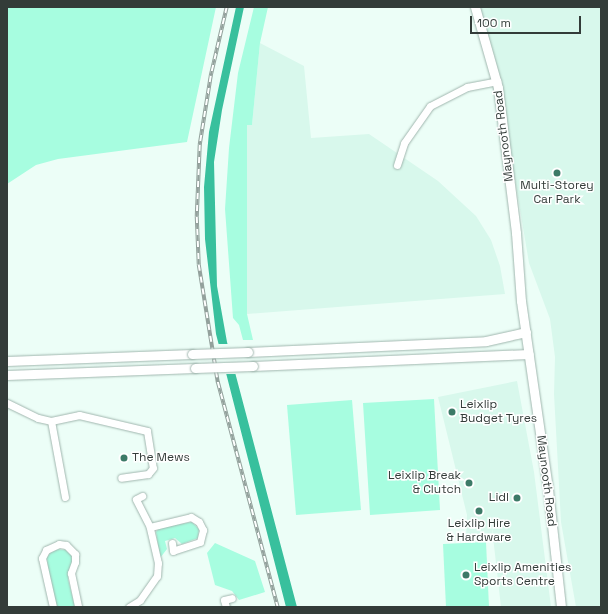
<!DOCTYPE html>
<html>
<head>
<meta charset="utf-8">
<style>
  body { margin:0 }
  #map { position:relative; width:608px; height:614px; overflow:hidden; background:#ecfef7; font-family:"Space Grotesk",sans-serif }
  div>[style] { position:absolute }
  .built>* { inset:0; background:#d8f8ec }
  .green>* { inset:0; background:#a7fde0 }
  .water>* { inset:0; background:#38c09d }
  .pier>* { inset:0; background:#ecfef7 }
  .roads { filter:drop-shadow(0 0 1px #a0b6ae) drop-shadow(0 0 1px #a0b6ae) }
  .street>* { height:7px; margin:-3.5px; padding:0 3.5px; transform-origin:3.5px; border-radius:3.5px; background:#fff }
  .secondary>* { height:9px; margin:-4.5px; padding:0 4.5px; transform-origin:4.5px; border-radius:4.5px; background:#fff }
  .rail>* { height:3.5px; margin-top:-1.75px; transform-origin:0; background:repeating-linear-gradient(90deg,#fff 0 6px,#93a19c 0 12px); box-sizing:border-box; border-block:1px solid #93a19c }
  .bridges { filter:drop-shadow(0 0 1px #a0b6ae) drop-shadow(0 0 1px #a0b6ae) }
  .secondary-bridge>* { height:9px; margin:-4.5px; padding:0 4.5px; transform-origin:4.5px; border-radius:4.5px; background:#fff }
  .dots>* { width:11px; height:11px; translate:-50% -50%; box-sizing:border-box; border:2px solid #fff; border-radius:50% }
  span { translate:-50% -50%; white-space:nowrap; text-align:center; line-height:1.15; -webkit-text-stroke:3px #fff; paint-order:stroke }
  .street-label { font-size:12px; color:#333c39 }
  .poi-label { font-size:12px; color:#333c39 }
  .left { translate:0 -50%; text-align:left }
  .right { translate:-100% -50%; text-align:right }
  .frame { position:absolute; inset:0; border:8px solid #333c39; pointer-events:none }
  .scale { position:absolute; left:470px; top:16px; width:111px; height:18px; box-sizing:border-box; border:2px solid #333c39; border-top:0; padding-left:5px; font-size:12px; line-height:14px; white-space:nowrap; color:#333c39; -webkit-text-stroke:3px #fff; paint-order:stroke }
</style>
</head>
<body>
<div id="map">
  <div class="built">
    <div style="clip-path:polygon(477px 7px,601px 7px,601px 607px,576px 607px,561px 522px,554px 394px,555px 357px,550px 319px,529px 263px,504px 114px)"></div>
    <div style="clip-path:polygon(260px 43px,304px 66px,311px 138px,369px 134px,438px 181px,476px 216px,491px 240px,500px 266px,505px 294px,247px 314px,247px 125px,252px 125px)"></div>
    <div style="clip-path:polygon(517px 381px,534px 472px,551px 607px,501px 607px,492px 528px,492px 538px,466px 537px,467px 515px,438px 397px)"></div>
  </div>
  <div class="green">
    <div style="clip-path:polygon(7px 7px,216px 7px,187px 142px,58px 159px,36px 165px,7px 184px)"></div>
    <div style="clip-path:polygon(254px 7px,268px 7px,260px 43px,252px 125px,247px 125px,247px 314px,253px 340px,243px 340px,239px 325px,233px 318px,225px 209px,229px 148px,238px 73px)"></div>
    <div style="clip-path:polygon(434px 399px,440px 510px,370px 515px,363px 403px)"></div>
    <div style="clip-path:polygon(352px 400px,361px 510px,296px 515px,287px 405px)"></div>
    <div style="clip-path:polygon(192px 522px,199px 529px,198px 538px,182px 544px,175px 538px,165px 541px,167px 549px,160px 558px,156px 532px,159px 528px)"></div>
    <div style="clip-path:polygon(486px 542px,489px 607px,446px 607px,443px 544px)"></div>
    <div style="clip-path:polygon(215px 543px,255px 561px,265px 592px,239px 600px,232px 591px,215px 585px,207px 553px)"></div>
    <div style="clip-path:polygon(54px 549px,66px 550px,71px 554px,72px 560px,68px 579px,75px 607px,56px 607px,48px 573px,47px 557px)"></div>
  </div>
  <div class="water">
    <div style="clip-path:polygon(236px 7px,244px 7px,222px 110px,214px 162px,217px 286px,227px 342px,297px 607px,286px 607px,216px 334px,205px 239px,204px 187px,209px 132px)"></div>
  </div>
  <div class="pier">
    <div style="clip-path:polygon(216px 344px,229px 344px,237px 374px,224px 374px)"></div>
  </div>
  <div class="roads">
    <div class="street">
      <div style="left:397px;top:165px;width:23px;rotate:-72deg"></div>
      <div style="left:404px;top:143px;width:45px;rotate:-54.9deg"></div>
      <div style="left:430px;top:106px;width:42px;rotate:-27.2deg"></div>
      <div style="left:467px;top:87px;width:31px;rotate:-11deg"></div>
      <div style="left:7px;top:403px;width:34px;rotate:26deg"></div>
      <div style="left:38px;top:418px;width:13px;rotate:13deg"></div>
      <div style="left:65px;top:497px;width:77px;rotate:-100.4deg"></div>
      <div style="left:51px;top:421px;width:29px;rotate:-12deg"></div>
      <div style="left:79px;top:415px;width:70px;rotate:13.2deg"></div>
      <div style="left:147px;top:431px;width:37px;rotate:81deg"></div>
      <div style="left:153px;top:468px;width:8px;rotate:130deg"></div>
      <div style="left:148px;top:474px;width:27px;rotate:172deg"></div>
      <div style="left:150px;top:527px;width:42px;rotate:-13.7deg"></div>
      <div style="left:191px;top:517px;width:9px;rotate:32deg"></div>
      <div style="left:199px;top:522px;width:9px;rotate:63deg"></div>
      <div style="left:203px;top:530px;width:12px;rotate:104deg"></div>
      <div style="left:200px;top:542px;width:28px;rotate:162deg"></div>
      <div style="left:173px;top:551px;width:8px;rotate:-97deg"></div>
      <div style="left:53px;top:607px;width:50px;rotate:-102.7deg"></div>
      <div style="left:42px;top:558px;width:9px;rotate:-63deg"></div>
      <div style="left:46px;top:550px;width:14px;rotate:-25deg"></div>
      <div style="left:59px;top:544px;width:7px;rotate:8deg"></div>
      <div style="left:66px;top:545px;width:13px;rotate:45deg"></div>
      <div style="left:75px;top:554px;width:8px;rotate:90deg"></div>
      <div style="left:75px;top:562px;width:12px;rotate:110deg"></div>
      <div style="left:71px;top:573px;width:35px;rotate:78deg"></div>
      <div style="left:129px;top:607px;width:13px;rotate:-32deg"></div>
      <div style="left:140px;top:600px;width:29px;rotate:-55deg"></div>
      <div style="left:157px;top:576px;width:13px;rotate:-86deg"></div>
      <div style="left:158px;top:563px;width:37px;rotate:-103deg"></div>
      <div style="left:150px;top:527px;width:31px;rotate:-117deg"></div>
      <div style="left:136px;top:499px;width:7px;rotate:-27deg"></div>
      <div style="left:226px;top:607px;width:7px;rotate:-106deg"></div>
      <div style="left:224px;top:600px;width:8px;rotate:-14deg"></div>
    </div>
    <div class="secondary">
      <div style="left:475px;top:7px;width:84px;rotate:74.1deg"></div>
      <div style="left:498px;top:88px;width:146px;rotate:82.9deg"></div>
      <div style="left:516px;top:233px;width:68px;rotate:85.8deg"></div>
      <div style="left:521px;top:301px;width:190px;rotate:81.8deg"></div>
      <div style="left:548px;top:489px;width:119px;rotate:83.7deg"></div>
      <div style="left:248px;top:352px;width:238px;rotate:-2.6deg"></div>
      <div style="left:486px;top:341px;width:41px;rotate:-12.7deg"></div>
      <div style="left:7px;top:361px;width:185px;rotate:-2.2deg"></div>
      <div style="left:253px;top:366px;width:276px;rotate:-2.5deg"></div>
      <div style="left:7px;top:375px;width:188px;rotate:-2.1deg"></div>
    </div>
  </div>
  <div class="rail">
    <div style="left:227px;top:7px;width:71px;rotate:103.1deg"></div>
    <div style="left:211px;top:76px;width:70px;rotate:99.1deg"></div>
    <div style="left:200px;top:145px;width:72px;rotate:92.4deg"></div>
    <div style="left:197px;top:217px;width:48px;rotate:87.6deg"></div>
    <div style="left:199px;top:265px;width:119px;rotate:80.8deg"></div>
    <div style="left:218px;top:382px;width:233px;rotate:75.1deg"></div>
  </div>
  <div class="bridges">
    <div class="secondary-bridge">
      <div style="left:192px;top:354px;width:56px;rotate:-2deg"></div>
      <div style="left:195px;top:368px;width:58px;rotate:-2deg"></div>
    </div>
  </div>
  <div class="dots">
    <div style="left:557px;top:173px;background:#3c7a67"></div>
    <div style="left:452px;top:412px;background:#3c7a67"></div>
    <div style="left:124px;top:458px;background:#3c7a67"></div>
    <div style="left:469px;top:483px;background:#3c7a67"></div>
    <div style="left:517px;top:498px;background:#3c7a67"></div>
    <div style="left:479px;top:511px;background:#3c7a67"></div>
    <div style="left:466px;top:575px;background:#3c7a67"></div>
  </div>
  <div class="street-label">
    <span style="left:504px;top:136px;rotate:-97deg">Maynooth Road</span>
    <span style="left:546px;top:481px;rotate:83deg">Maynooth Road</span>
  </div>
  <div class="poi-label">
    <span style="left:557px;top:193px">Multi-Storey<br>Car Park</span>
    <span class="left" style="left:460px;top:412px">Leixlip<br>Budget Tyres</span>
    <span class="left" style="left:132px;top:458px">The Mews</span>
    <span class="right" style="left:461px;top:483px">Leixlip Break<br>&amp; Clutch</span>
    <span class="right" style="left:509px;top:498px">Lidl</span>
    <span style="left:479px;top:531px">Leixlip Hire<br>&amp; Hardware</span>
    <span class="left" style="left:474px;top:575px">Leixlip Amenities<br>Sports Centre</span>
  </div>
  <div class="frame"></div>
  <div class="scale">100 m</div>
</div>
</body>
</html>
